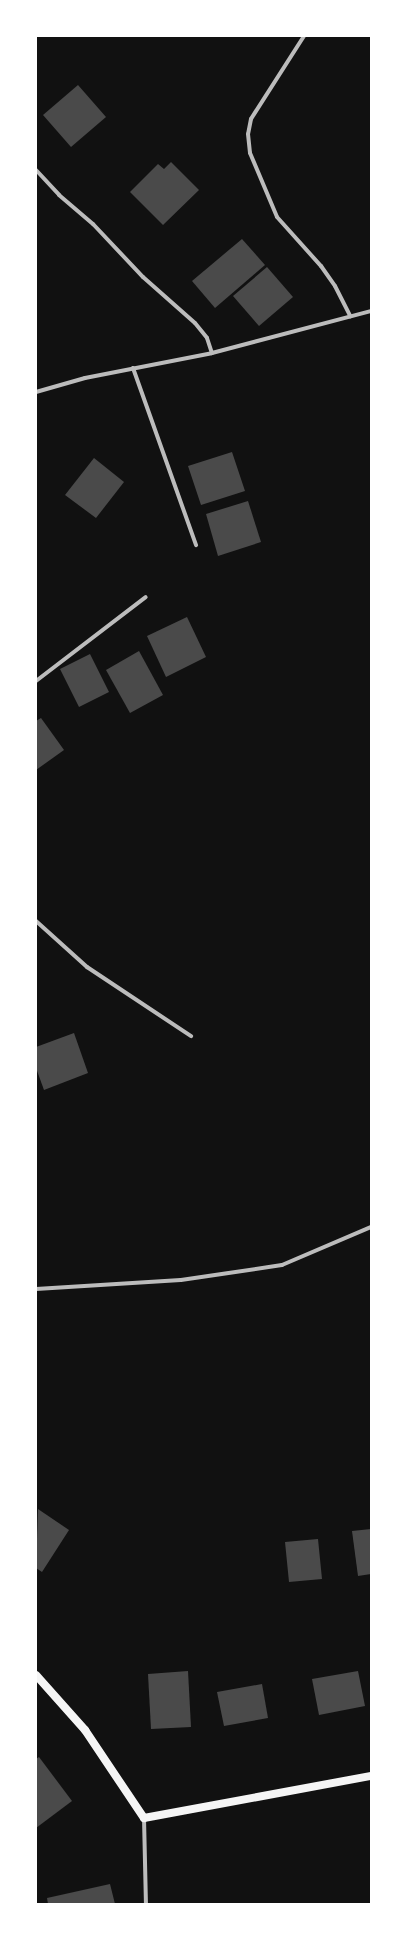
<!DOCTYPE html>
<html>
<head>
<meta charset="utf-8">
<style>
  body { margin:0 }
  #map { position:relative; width:407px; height:1940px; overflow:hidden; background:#111; font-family:"Public Sans",sans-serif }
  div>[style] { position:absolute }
  .building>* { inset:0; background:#4a4a4a }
  .minor>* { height:4px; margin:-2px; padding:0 2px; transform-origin:2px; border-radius:2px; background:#bcbcbc }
  .secondary>* { height:8px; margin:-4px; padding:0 4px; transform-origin:4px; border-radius:4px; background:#f5f5f5 }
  span { translate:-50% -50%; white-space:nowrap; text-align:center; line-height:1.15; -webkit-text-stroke:3px #fff; paint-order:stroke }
  .frame { position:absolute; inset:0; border:37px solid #fff; pointer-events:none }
</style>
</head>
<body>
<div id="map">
  <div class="building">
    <div style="clip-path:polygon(78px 85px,106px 117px,71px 147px,43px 115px)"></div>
    <div style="clip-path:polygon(171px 162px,199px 190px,163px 225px,130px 192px,158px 164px,164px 169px)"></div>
    <div style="clip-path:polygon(242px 239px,265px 265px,215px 308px,192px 281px)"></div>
    <div style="clip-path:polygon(267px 267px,293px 297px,259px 326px,233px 296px)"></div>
    <div style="clip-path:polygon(232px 452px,245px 491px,201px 505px,188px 466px)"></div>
    <div style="clip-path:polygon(94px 458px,124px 482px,96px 518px,65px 495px)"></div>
    <div style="clip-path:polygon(248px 501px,261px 542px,218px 556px,206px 514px)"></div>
    <div style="clip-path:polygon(187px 617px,206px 657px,166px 677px,147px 636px)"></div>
    <div style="clip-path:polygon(139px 651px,163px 695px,130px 713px,106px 670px)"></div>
    <div style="clip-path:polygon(90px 654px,109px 692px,79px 707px,60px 669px)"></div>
    <div style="clip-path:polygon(41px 718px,64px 750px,36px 770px,36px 721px)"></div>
    <div style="clip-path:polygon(74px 1033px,88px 1073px,44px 1090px,36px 1068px,36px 1047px)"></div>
    <div style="clip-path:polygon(38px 1509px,69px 1530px,42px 1572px,36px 1568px)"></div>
    <div style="clip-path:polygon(371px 1529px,371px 1574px,358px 1576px,352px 1531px)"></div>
    <div style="clip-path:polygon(318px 1539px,322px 1579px,289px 1582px,285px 1542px)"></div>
    <div style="clip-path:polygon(188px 1671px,191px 1727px,151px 1729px,148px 1674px)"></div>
    <div style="clip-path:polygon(358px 1671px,365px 1706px,319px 1715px,312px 1679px)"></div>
    <div style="clip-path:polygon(262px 1684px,268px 1718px,224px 1726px,217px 1692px)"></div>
    <div style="clip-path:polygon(39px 1757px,72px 1801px,36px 1828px,36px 1759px)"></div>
    <div style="clip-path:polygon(110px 1884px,115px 1904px,48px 1904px,47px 1898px)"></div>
  </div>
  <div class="minor">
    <div style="left:304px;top:36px;width:98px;rotate:122.6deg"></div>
    <div style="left:251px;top:119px;width:15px;rotate:101deg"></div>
    <div style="left:248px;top:134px;width:19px;rotate:84deg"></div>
    <div style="left:250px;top:153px;width:69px;rotate:67.1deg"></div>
    <div style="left:277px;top:217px;width:66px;rotate:48.1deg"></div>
    <div style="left:321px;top:266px;width:24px;rotate:55deg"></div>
    <div style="left:335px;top:286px;width:34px;rotate:63deg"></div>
    <div style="left:36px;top:170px;width:34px;rotate:47deg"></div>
    <div style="left:59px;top:195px;width:45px;rotate:40.5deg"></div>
    <div style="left:93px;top:224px;width:73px;rotate:46.7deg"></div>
    <div style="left:143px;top:277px;width:69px;rotate:41.5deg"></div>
    <div style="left:195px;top:323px;width:19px;rotate:51deg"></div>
    <div style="left:207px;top:338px;width:16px;rotate:72deg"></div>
    <div style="left:133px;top:368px;width:188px;rotate:70.4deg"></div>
    <div style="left:36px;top:392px;width:51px;rotate:-15.9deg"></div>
    <div style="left:85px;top:378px;width:129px;rotate:-11.1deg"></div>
    <div style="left:212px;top:353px;width:164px;rotate:-14.8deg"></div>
    <div style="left:36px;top:681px;width:138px;rotate:-37.4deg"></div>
    <div style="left:36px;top:921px;width:69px;rotate:42deg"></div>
    <div style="left:87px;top:967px;width:125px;rotate:33.6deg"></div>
    <div style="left:36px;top:1289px;width:145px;rotate:-3.6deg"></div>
    <div style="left:181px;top:1280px;width:102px;rotate:-8.4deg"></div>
    <div style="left:282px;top:1265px;width:97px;rotate:-23.1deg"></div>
    <div style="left:144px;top:1818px;width:86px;rotate:88.7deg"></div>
  </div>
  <div class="secondary">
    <div style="left:36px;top:1675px;width:74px;rotate:48.3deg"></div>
    <div style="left:85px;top:1730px;width:106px;rotate:56.2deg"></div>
    <div style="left:144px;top:1818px;width:231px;rotate:-10.5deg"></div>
  </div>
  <div class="frame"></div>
</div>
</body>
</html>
